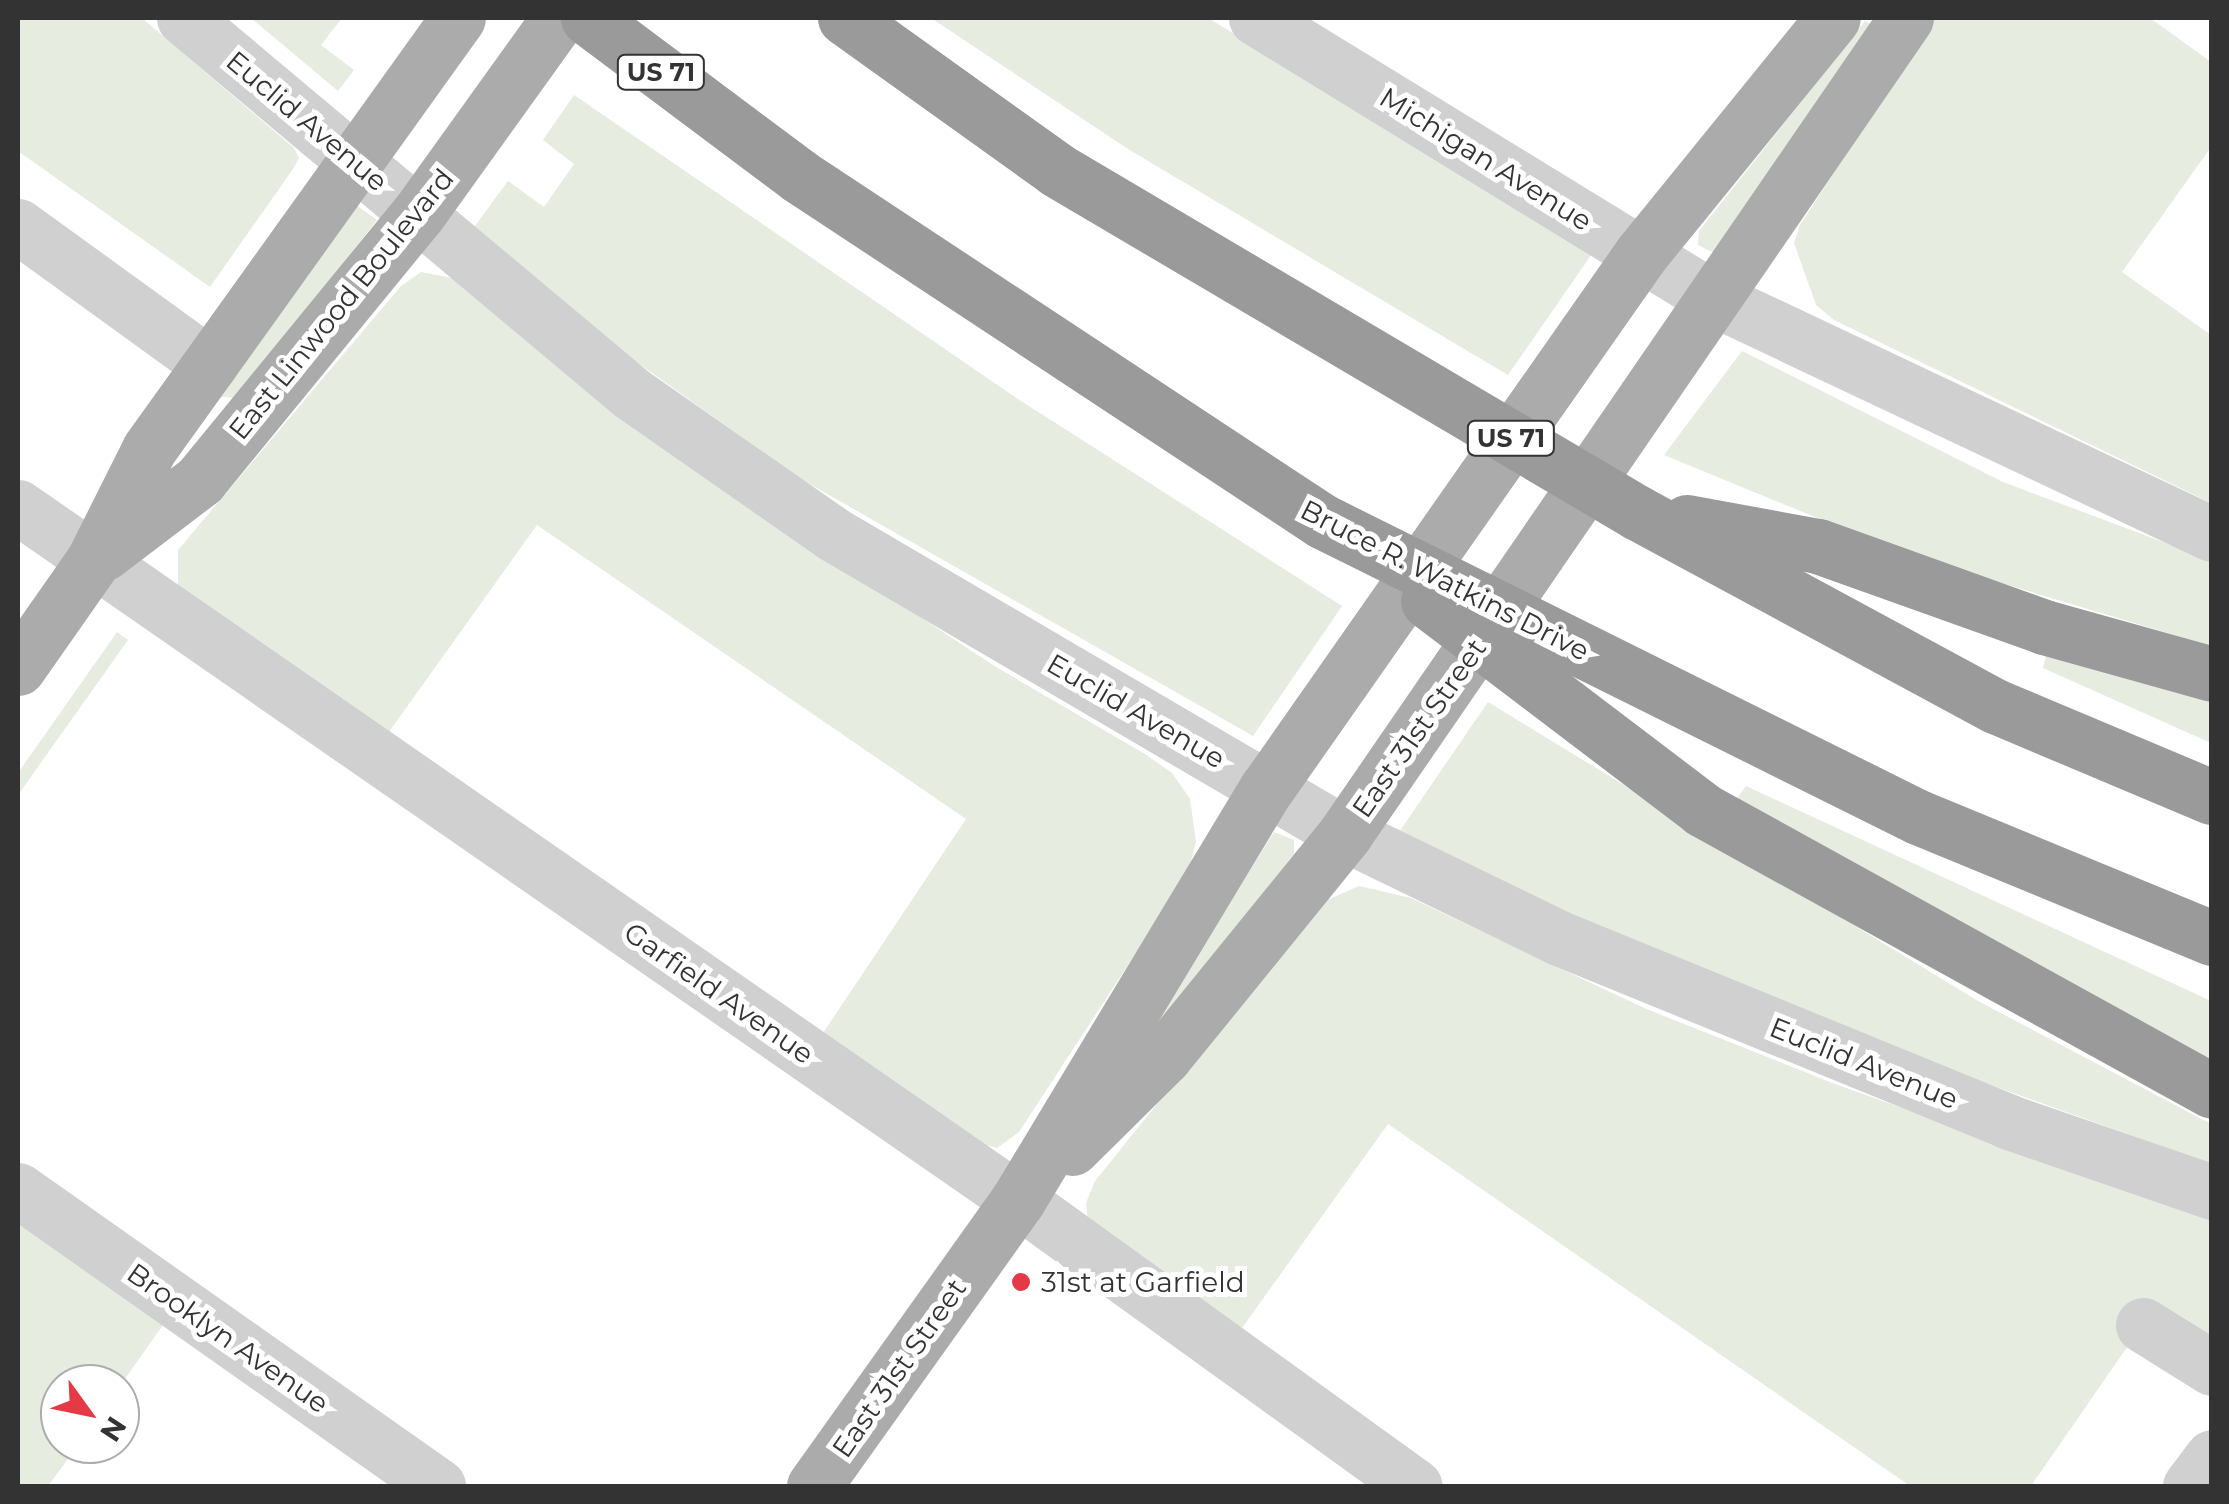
<!DOCTYPE html>
<html>
<head>
<meta charset="utf-8">
<style>
  body { margin:0 }
  #map { position:relative; width:2229px; height:1504px; overflow:hidden; background:#fff; font-family:Montserrat,sans-serif }
  div>[style] { position:absolute }
  .green>* { inset:0; background:#e6ecdf }
  .minor>* { height:55px; margin:-27.5px; padding:0 27.5px; transform-origin:27.5px; border-radius:27.5px; background:#d0d0d0 }
  .major>* { height:55px; margin:-27.5px; padding:0 27.5px; transform-origin:27.5px; border-radius:27.5px; background:#ababab }
  .highway>* { height:55px; margin:-27.5px; padding:0 27.5px; transform-origin:27.5px; border-radius:27.5px; background:#9a9a9a }
  .dots>* { width:28px; height:28px; translate:-50% -50%; box-sizing:border-box; border:5px solid #fff; border-radius:50% }
  span { translate:-50% -50%; white-space:nowrap; text-align:center; line-height:1.15; -webkit-text-stroke:10px #fff; paint-order:stroke }
  .shield-label span { padding:2px 8px; background:#fff; border:2px solid; border-radius:8px; -webkit-text-stroke-width:0 }
  .shield-label { font-size:25px; color:#333; font-weight:700 }
  .street-label { font-size:28px; color:#333 }
  .poi-label { font-size:28px; color:#333 }
  .left { translate:0 -50%; text-align:left }
  .frame { position:absolute; inset:0; border:20px solid #333; pointer-events:none }
  .north { position:absolute; left:40px; top:1364px; width:100px; height:100px; box-sizing:border-box; background:#fff; border:2px solid #adadad; border-radius:50%; rotate:123deg; font-size:28px; font-weight:700; line-height:40px; text-align:center; color:#333 }
  .north::after { content:''; display:block; margin:auto; width:35px; height:45px; background:#e63946; clip-path:polygon(50% 0,100% 100%,50% 72%,0 100%) }
</style>
</head>
<body>
<div id="map">
  <div class="green">
    <div style="clip-path:polygon(18px 18px,142px 18px,294px 148px,299px 158px,293px 169px,210px 287px,18px 151px)"></div>
    <div style="clip-path:polygon(251px 18px,342px 18px,321px 45px,354px 70px,338px 91px)"></div>
    <div style="clip-path:polygon(931px 18px,1208px 18px,1596px 248px,1508px 375px,1128px 149px)"></div>
    <div style="clip-path:polygon(1934px 18px,2150px 18px,2211px 62px,2211px 147px,2122px 272px,2211px 335px,2211px 503px,1834px 320px,1816px 305px,1794px 243px,1800px 225px)"></div>
    <div style="clip-path:polygon(1865px 21px,1871px 24px,1716px 254px,1698px 245px,1699px 231px)"></div>
    <div style="clip-path:polygon(574px 95px,1015px 397px,1342px 606px,1253px 736px,799px 478px,613px 345px,472px 230px,508px 181px,544px 207px,574px 164px,543px 140px)"></div>
    <div style="clip-path:polygon(356px 205px,377px 220px,237px 398px,221px 397px)"></div>
    <div style="clip-path:polygon(421px 272px,452px 278px,794px 534px,996px 667px,1145px 754px,1172px 773px,1190px 799px,1196px 842px,1188px 873px,1019px 1132px,997px 1148px,972px 1141px,821px 1036px,966px 819px,537px 525px,386px 736px,178px 589px,178px 550px,401px 286px)"></div>
    <div style="clip-path:polygon(1742px 351px,2003px 482px,2211px 560px,2211px 646px,1905px 554px,1664px 455px)"></div>
    <div style="clip-path:polygon(117px 632px,128px 640px,18px 795px,18px 773px)"></div>
    <div style="clip-path:polygon(2047px 651px,2211px 697px,2211px 743px,2043px 668px)"></div>
    <div style="clip-path:polygon(1488px 702px,1978px 1001px,2211px 1124px,2211px 1164px,1782px 1010px,1397px 835px)"></div>
    <div style="clip-path:polygon(1746px 786px,2211px 1001px,2211px 1070px,1735px 801px)"></div>
    <div style="clip-path:polygon(1274px 832px,1294px 840px,1294px 854px,1136px 1051px)"></div>
    <div style="clip-path:polygon(1359px 886px,1411px 898px,1644px 1008px,1835px 1084px,2211px 1218px,2211px 1339px,2132px 1340px,2031px 1486px,1910px 1486px,1388px 1124px,1237px 1335px,1088px 1222px,1086px 1203px,1095px 1181px,1318px 904px)"></div>
    <div style="clip-path:polygon(18px 1218px,165px 1322px,120px 1386px,60px 1384px,60px 1444px,79px 1444px,48px 1486px,18px 1486px)"></div>
  </div>
  <div class="minor">
    <div style="left:184px;top:18px;width:583px;rotate:39.99deg"></div>
    <div style="left:631px;top:393px;width:246px;rotate:34.9deg"></div>
    <div style="left:833px;top:534px;width:593px;rotate:30.37deg"></div>
    <div style="left:1345px;top:834px;width:238px;rotate:25.9deg"></div>
    <div style="left:1559px;top:938px;width:486px;rotate:22.2deg"></div>
    <div style="left:2009px;top:1122px;width:215px;rotate:19deg"></div>
    <div style="left:1256px;top:18px;width:540px;rotate:31.51deg"></div>
    <div style="left:1716px;top:300px;width:548px;rotate:25.26deg"></div>
    <div style="left:18px;top:226px;width:237px;rotate:35.9deg"></div>
    <div style="left:18px;top:507px;width:1217px;rotate:34.72deg"></div>
    <div style="left:1018px;top:1200px;width:489px;rotate:35.8deg"></div>
    <div style="left:18px;top:1190px;width:514px;rotate:35.17deg"></div>
    <div style="left:2143px;top:1325px;width:81px;rotate:31.9deg"></div>
    <div style="left:2190px;top:1486px;width:36px;rotate:-53deg"></div>
  </div>
  <div class="major">
    <div style="left:104px;top:553px;width:121px;rotate:-37.2deg"></div>
    <div style="left:200px;top:480px;width:344px;rotate:-50.7deg"></div>
    <div style="left:418px;top:214px;width:241px;rotate:-54.3deg"></div>
    <div style="left:18px;top:668px;width:131px;rotate:-55deg"></div>
    <div style="left:93px;top:561px;width:125px;rotate:-63.4deg"></div>
    <div style="left:149px;top:449px;width:530px;rotate:-54.36deg"></div>
    <div style="left:1072px;top:1148px;width:129px;rotate:-44.7deg"></div>
    <div style="left:1164px;top:1057px;width:287px;rotate:-50.9deg"></div>
    <div style="left:1345px;top:834px;width:990px;rotate:-55.49deg"></div>
    <div style="left:814px;top:1486px;width:351px;rotate:-54.5deg"></div>
    <div style="left:1018px;top:1200px;width:481px;rotate:-58.9deg"></div>
    <div style="left:1267px;top:788px;width:652px;rotate:-54.99deg"></div>
    <div style="left:1641px;top:254px;width:304px;rotate:-50.9deg"></div>
  </div>
  <div class="highway">
    <div style="left:588px;top:18px;width:264px;rotate:36.8deg"></div>
    <div style="left:799px;top:176px;width:627px;rotate:33.41deg"></div>
    <div style="left:1322px;top:521px;width:665px;rotate:26.41deg"></div>
    <div style="left:1918px;top:817px;width:318px;rotate:22.4deg"></div>
    <div style="left:845px;top:18px;width:261px;rotate:35.6deg"></div>
    <div style="left:1057px;top:170px;width:675px;rotate:30.56deg"></div>
    <div style="left:1638px;top:513px;width:406px;rotate:28.4deg"></div>
    <div style="left:1995px;top:706px;width:235px;rotate:22.8deg"></div>
    <div style="left:1687px;top:522px;width:133px;rotate:10.4deg"></div>
    <div style="left:1818px;top:546px;width:240px;rotate:19.7deg"></div>
    <div style="left:2044px;top:627px;width:174px;rotate:15.6deg"></div>
    <div style="left:1428px;top:601px;width:345px;rotate:37.2deg"></div>
    <div style="left:1703px;top:810px;width:581px;rotate:28.9deg"></div>
  </div>
  <div class="dots">
    <div style="left:1021px;top:1282px;background:#e63946"></div>
  </div>
  <div class="shield-label">
    <span style="left:661px;top:72px">US 71</span>
    <span style="left:1511px;top:438px">US 71</span>
  </div>
  <div class="street-label">
    <span style="left:307px;top:121px;rotate:40deg">Euclid Avenue</span>
    <span style="left:1486px;top:159px;rotate:32deg">Michigan Avenue</span>
    <span style="left:341px;top:304px;rotate:-51deg">East Linwood Boulevard</span>
    <span style="left:1445px;top:580px;rotate:27deg">Bruce R. Watkins Drive</span>
    <span style="left:1136px;top:711px;rotate:30deg">Euclid Avenue</span>
    <span style="left:1419px;top:728px;rotate:-55deg">East 31st Street</span>
    <span style="left:719px;top:993px;rotate:35deg">Garfield Avenue</span>
    <span style="left:1864px;top:1063px;rotate:22deg">Euclid Avenue</span>
    <span style="left:228px;top:1338px;rotate:35deg">Brooklyn Avenue</span>
    <span style="left:899px;top:1368px;rotate:-55deg">East 31st Street</span>
  </div>
  <div class="poi-label">
    <span class="left" style="left:1041px;top:1282px">31st at Garfield</span>
  </div>
  <div class="frame"></div>
  <div class="north">N</div>
</div>
</body>
</html>
